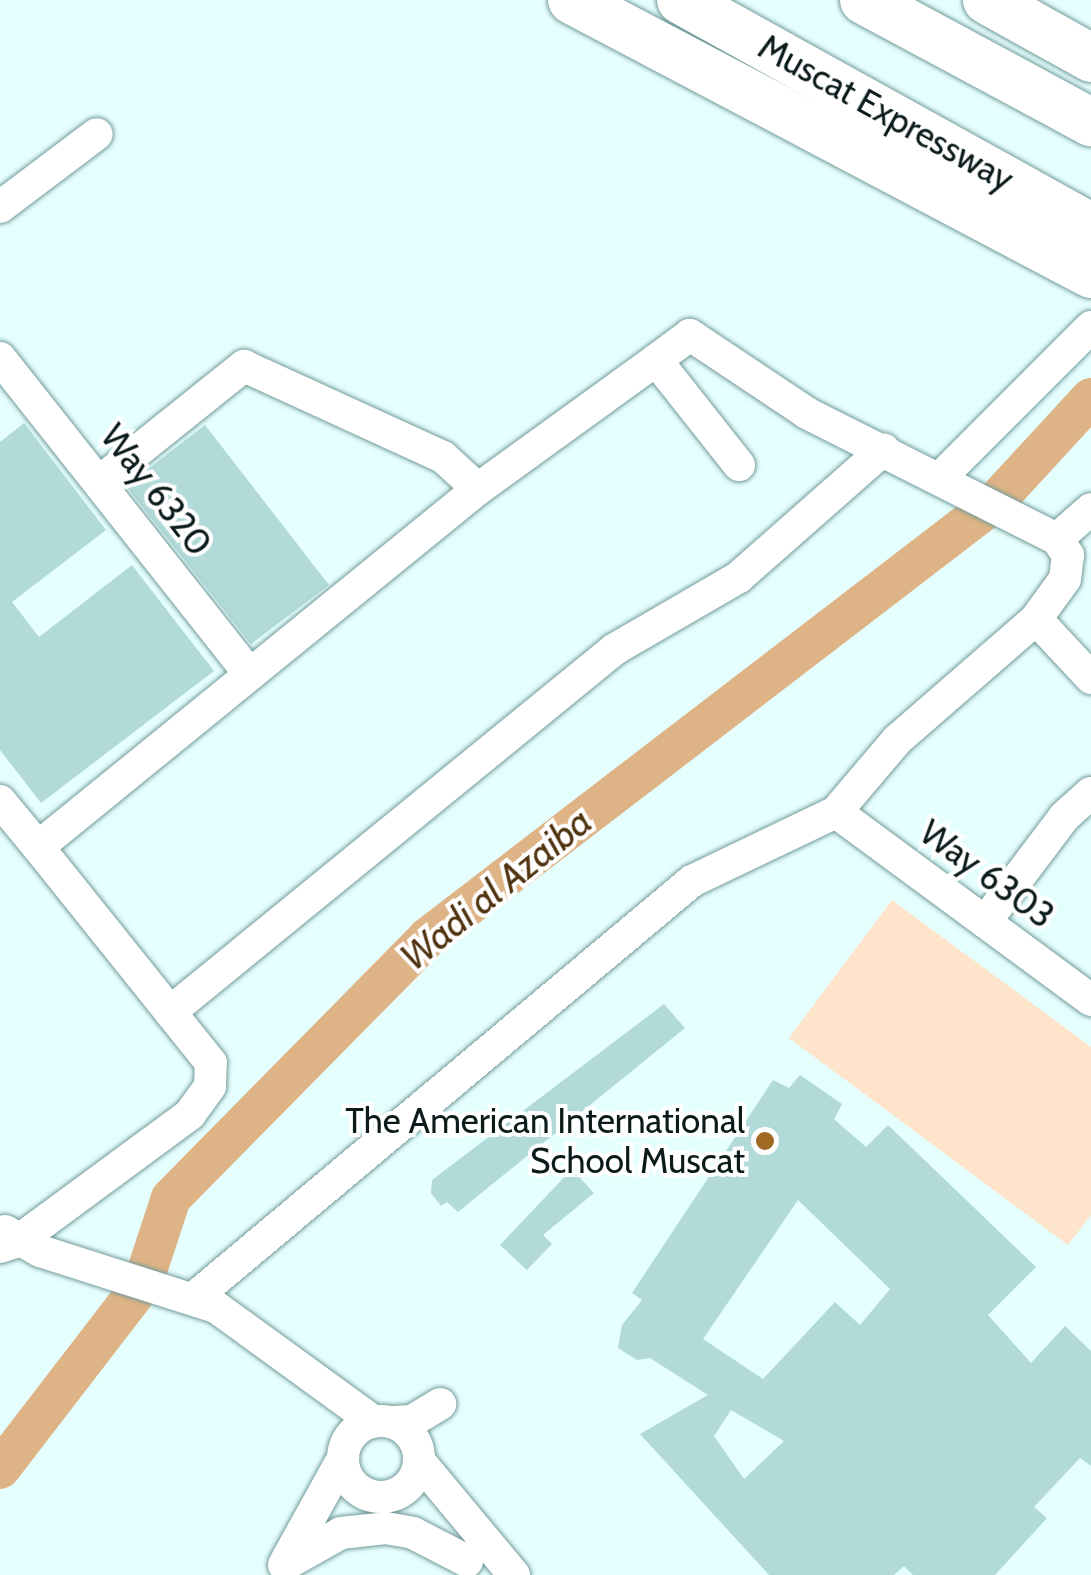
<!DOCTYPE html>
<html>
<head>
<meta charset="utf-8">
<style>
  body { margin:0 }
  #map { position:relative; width:1091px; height:1575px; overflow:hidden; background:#e5fefe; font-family:Cabin,sans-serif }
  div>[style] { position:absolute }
  .green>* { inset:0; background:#fee4ca }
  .river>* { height:40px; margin:-20px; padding:0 20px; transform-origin:20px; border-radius:20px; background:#deb385 }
  .building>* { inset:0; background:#b1dad9 }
  .roads { filter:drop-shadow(0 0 2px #739a9a) drop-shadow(0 0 2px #739a9a) }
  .minor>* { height:32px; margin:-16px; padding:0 16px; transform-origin:16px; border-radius:16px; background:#fff }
  .minor>.ring { margin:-16px; padding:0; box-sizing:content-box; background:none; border:32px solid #fff; border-radius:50% }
  .highway>* { height:48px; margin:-24px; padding:0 24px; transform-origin:24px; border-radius:24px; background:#fff }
  .dots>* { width:28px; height:28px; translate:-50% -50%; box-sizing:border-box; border:5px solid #fff; border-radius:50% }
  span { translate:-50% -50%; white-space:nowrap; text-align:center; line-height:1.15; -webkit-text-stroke:8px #fff; paint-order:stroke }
  .street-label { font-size:35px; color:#0b1b1b }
  .poi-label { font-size:35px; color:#0b1b1b }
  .right { translate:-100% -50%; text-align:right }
  .water-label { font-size:38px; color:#50330f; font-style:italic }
</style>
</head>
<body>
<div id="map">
  <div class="green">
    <div style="clip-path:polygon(892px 900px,1091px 1047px,1091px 1215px,1068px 1245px,789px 1038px)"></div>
  </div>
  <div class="river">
    <div style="left:0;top:1469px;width:235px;rotate:-52.4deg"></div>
    <div style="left:143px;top:1283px;width:89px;rotate:-71.8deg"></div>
    <div style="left:171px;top:1198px;width:366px;rotate:-45.4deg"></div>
    <div style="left:428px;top:937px;width:713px;rotate:-37.48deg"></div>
    <div style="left:994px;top:503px;width:143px;rotate:-47.3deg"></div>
  </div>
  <div class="building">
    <div style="clip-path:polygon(24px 423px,106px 530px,12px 602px,39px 637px,132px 565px,214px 671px,41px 803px,0 750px,0 442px)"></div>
    <div style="clip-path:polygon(205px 425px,329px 585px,251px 644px,126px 486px)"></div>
    <div style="clip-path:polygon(664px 1004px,685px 1028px,458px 1212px,447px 1202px,441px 1206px,431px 1193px,432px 1180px)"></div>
    <div style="clip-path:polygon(evenodd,800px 1075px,842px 1104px,834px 1119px,866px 1147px,888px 1125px,1036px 1267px,988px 1315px,1031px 1363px,1065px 1326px,1091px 1351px,1091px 1466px,1080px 1458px,1034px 1507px,1047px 1518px,995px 1575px,913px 1575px,904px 1566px,894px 1575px,769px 1575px,640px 1434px,708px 1395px,650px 1358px,637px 1360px,618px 1348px,622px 1325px,642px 1300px,632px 1293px,773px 1080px,789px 1088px,800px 1075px,798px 1200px,890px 1289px,860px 1325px,835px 1302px,763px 1379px,703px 1339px,798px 1200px,800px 1075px,731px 1410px,784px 1441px,744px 1479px,714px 1436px,731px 1410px)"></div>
    <div style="clip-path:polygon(572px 1169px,594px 1193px,543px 1235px,552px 1244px,527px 1270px,500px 1245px)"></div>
  </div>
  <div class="roads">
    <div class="minor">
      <div style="left:0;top:207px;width:121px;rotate:-37deg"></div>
      <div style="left:0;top:358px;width:400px;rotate:51.7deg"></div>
      <div style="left:941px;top:477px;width:212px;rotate:-45deg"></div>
      <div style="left:99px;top:482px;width:186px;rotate:-38.7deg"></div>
      <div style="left:244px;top:366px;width:219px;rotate:24.6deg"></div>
      <div style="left:443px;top:457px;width:47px;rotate:42.4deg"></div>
      <div style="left:1057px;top:539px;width:45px;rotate:-41.4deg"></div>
      <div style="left:1036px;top:619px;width:81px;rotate:47deg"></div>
      <div style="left:0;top:801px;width:60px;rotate:50.4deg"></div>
      <div style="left:38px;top:847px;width:567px;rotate:-39.13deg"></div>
      <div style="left:478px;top:489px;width:220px;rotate:-35.9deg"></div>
      <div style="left:656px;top:360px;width:134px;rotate:51.7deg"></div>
      <div style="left:836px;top:812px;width:317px;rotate:36.4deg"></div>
      <div style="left:985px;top:922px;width:131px;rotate:-53deg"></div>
      <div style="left:1064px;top:817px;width:36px;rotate:-42deg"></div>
      <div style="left:170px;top:1012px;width:574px;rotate:-39.21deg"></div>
      <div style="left:615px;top:649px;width:143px;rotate:-30.1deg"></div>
      <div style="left:739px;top:577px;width:193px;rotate:-41.4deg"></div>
      <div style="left:5px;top:1231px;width:40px;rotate:29.7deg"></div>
      <div style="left:40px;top:1251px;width:185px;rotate:17.7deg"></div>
      <div style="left:216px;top:1307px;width:194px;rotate:36deg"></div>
      <div style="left:0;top:1247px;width:19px;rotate:-18deg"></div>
      <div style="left:18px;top:1241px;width:214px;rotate:-36.4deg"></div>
      <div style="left:190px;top:1114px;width:34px;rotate:-54deg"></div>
      <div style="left:210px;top:1086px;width:23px;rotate:-88deg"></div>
      <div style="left:211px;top:1063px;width:277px;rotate:-128.7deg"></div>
      <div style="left:194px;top:1298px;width:650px;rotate:-39.94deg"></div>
      <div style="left:692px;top:881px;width:160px;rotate:-25.6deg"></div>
      <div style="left:836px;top:812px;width:94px;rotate:-49.7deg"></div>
      <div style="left:897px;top:740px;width:184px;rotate:-41deg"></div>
      <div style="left:1036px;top:619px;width:49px;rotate:-54.1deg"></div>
      <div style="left:1065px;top:579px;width:24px;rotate:-83deg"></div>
      <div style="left:1068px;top:555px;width:19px;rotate:-125deg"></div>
      <div style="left:1057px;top:539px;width:280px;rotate:-153.3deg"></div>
      <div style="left:807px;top:413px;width:141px;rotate:-146.3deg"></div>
      <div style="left:690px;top:335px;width:42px;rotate:143.7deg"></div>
      <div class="ring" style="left:343px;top:1421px;width:44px;height:44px"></div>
      <div style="left:393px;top:1422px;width:19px;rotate:-3deg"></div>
      <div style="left:412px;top:1421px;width:33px;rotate:-31deg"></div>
      <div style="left:420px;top:1462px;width:147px;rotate:50.2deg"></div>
      <div style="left:286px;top:1561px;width:118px;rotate:-61deg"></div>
      <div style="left:284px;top:1565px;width:65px;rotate:-29.3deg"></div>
      <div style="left:341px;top:1533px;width:45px;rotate:-6.3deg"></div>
      <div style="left:386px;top:1528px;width:27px;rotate:10deg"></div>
      <div style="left:413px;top:1533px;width:61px;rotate:27.4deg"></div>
    </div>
    <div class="highway">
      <div style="left:572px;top:0;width:587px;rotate:27.83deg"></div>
      <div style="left:681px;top:0;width:469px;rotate:29deg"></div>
      <div style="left:864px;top:0;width:258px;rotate:28.3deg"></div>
      <div style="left:987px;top:0;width:119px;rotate:29.1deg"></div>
    </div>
  </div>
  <div class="dots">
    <div style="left:765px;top:1141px;background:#a06924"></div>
  </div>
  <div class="street-label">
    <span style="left:886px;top:113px;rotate:29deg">Muscat Expressway</span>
    <span style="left:156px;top:490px;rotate:52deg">Way 6320</span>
    <span style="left:987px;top:874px;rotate:36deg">Way 6303</span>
  </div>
  <div class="poi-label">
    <span class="right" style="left:745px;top:1141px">The American International<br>School Muscat</span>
  </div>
  <div class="water-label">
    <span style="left:496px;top:889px;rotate:-39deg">Wadi al Azaiba</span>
  </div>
</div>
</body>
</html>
